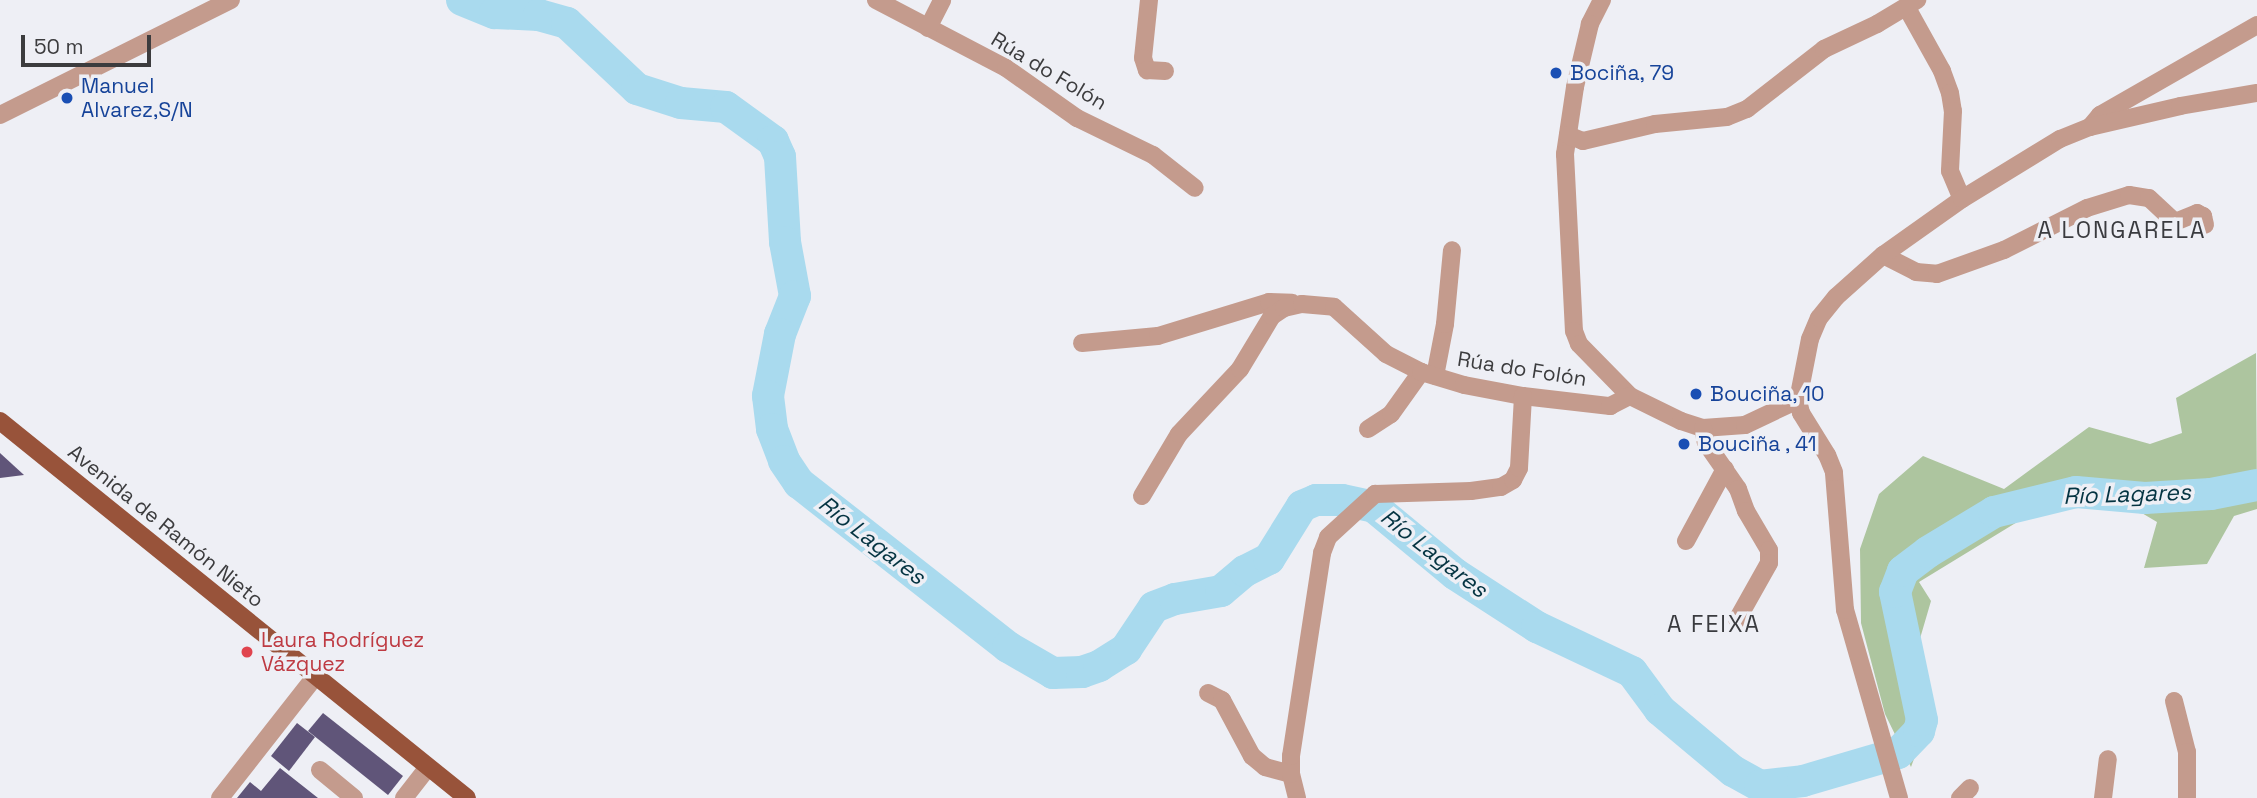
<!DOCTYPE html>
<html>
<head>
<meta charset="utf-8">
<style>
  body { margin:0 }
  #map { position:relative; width:2257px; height:798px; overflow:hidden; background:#eeeff5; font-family:"Space Grotesk",sans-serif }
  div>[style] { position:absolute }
  .forest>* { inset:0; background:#adc59f }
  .river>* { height:32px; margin:-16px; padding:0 16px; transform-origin:16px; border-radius:16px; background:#a9daee }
  .building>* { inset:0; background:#605579 }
  .minor>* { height:18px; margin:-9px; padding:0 9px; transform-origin:9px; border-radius:9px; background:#c49b8d }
  .major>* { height:18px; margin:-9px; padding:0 9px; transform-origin:9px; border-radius:9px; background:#98533a }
  .dots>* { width:19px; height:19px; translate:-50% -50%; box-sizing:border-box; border:4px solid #eeeff5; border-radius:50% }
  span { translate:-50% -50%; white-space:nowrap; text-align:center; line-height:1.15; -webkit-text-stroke:7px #eeeff5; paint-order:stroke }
  .street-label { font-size:21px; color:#3c3c3e }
  .transit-label { font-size:21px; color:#164399 }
  .left { translate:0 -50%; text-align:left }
  .health-label { font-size:21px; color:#be3a42 }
  .neighbourhood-label { font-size:23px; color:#3a3b3f; letter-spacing:2px }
  .water-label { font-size:23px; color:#053442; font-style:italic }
  .scale { position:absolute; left:21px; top:35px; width:130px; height:32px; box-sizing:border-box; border:4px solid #3c3c3e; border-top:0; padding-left:9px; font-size:21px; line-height:24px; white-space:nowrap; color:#3c3c3e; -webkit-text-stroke:5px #eeeff5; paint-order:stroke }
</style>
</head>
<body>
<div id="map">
  <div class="forest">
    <div style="clip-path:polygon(2256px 353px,2257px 509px,2234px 516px,2207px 564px,2144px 568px,2157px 522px,2086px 480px,1919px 582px,1931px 601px,1919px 642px,1932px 710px,1911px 767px,1885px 714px,1861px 623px,1860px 549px,1879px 494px,1923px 456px,2004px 489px,2089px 427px,2150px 444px,2182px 433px,2176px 398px)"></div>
  </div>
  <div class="river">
    <div style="left:462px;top:0;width:35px;rotate:22deg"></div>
    <div style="left:495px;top:13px;width:44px;rotate:2.6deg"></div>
    <div style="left:539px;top:15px;width:29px;rotate:16deg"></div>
    <div style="left:567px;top:23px;width:96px;rotate:43.3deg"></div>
    <div style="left:637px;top:89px;width:46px;rotate:17.7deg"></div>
    <div style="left:681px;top:103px;width:45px;rotate:5.1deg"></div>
    <div style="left:726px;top:107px;width:58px;rotate:35.9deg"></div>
    <div style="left:773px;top:141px;width:17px;rotate:66deg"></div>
    <div style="left:780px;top:157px;width:85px;rotate:86.6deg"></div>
    <div style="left:785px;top:242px;width:55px;rotate:79.5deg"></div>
    <div style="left:795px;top:296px;width:41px;rotate:111.5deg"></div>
    <div style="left:780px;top:334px;width:63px;rotate:101deg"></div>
    <div style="left:768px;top:396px;width:33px;rotate:83deg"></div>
    <div style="left:772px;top:429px;width:34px;rotate:69deg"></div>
    <div style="left:784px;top:461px;width:27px;rotate:56deg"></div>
    <div style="left:799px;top:483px;width:266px;rotate:38.1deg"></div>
    <div style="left:1008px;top:647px;width:52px;rotate:30deg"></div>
    <div style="left:1053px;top:673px;width:29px;rotate:-2deg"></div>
    <div style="left:1082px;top:672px;width:18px;rotate:-19deg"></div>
    <div style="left:1099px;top:666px;width:32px;rotate:-32deg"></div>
    <div style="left:1126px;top:649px;width:50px;rotate:-56.3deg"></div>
    <div style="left:1154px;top:607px;width:22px;rotate:-21deg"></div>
    <div style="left:1175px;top:599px;width:47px;rotate:-9.9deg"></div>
    <div style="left:1221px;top:591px;width:31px;rotate:-40deg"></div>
    <div style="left:1245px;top:571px;width:27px;rotate:-27deg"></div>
    <div style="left:1269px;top:559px;width:62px;rotate:-58.1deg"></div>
    <div style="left:1302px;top:506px;width:15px;rotate:-23deg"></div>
    <div style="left:1316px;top:500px;width:26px"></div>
    <div style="left:1342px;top:500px;width:33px;rotate:12deg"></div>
    <div style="left:1374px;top:507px;width:105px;rotate:39.6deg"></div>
    <div style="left:1455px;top:574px;width:98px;rotate:32.9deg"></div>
    <div style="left:1537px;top:627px;width:105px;rotate:25.3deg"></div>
    <div style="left:1632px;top:672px;width:47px;rotate:53.6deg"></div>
    <div style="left:1660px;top:710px;width:95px;rotate:39.9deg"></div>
    <div style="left:1733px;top:771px;width:31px;rotate:29deg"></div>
    <div style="left:1760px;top:786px;width:43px;rotate:-6.6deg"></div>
    <div style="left:1803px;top:781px;width:99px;rotate:-16.4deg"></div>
    <div style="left:1898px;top:753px;width:30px;rotate:-46deg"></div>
    <div style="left:1919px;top:731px;width:11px;rotate:-75deg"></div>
    <div style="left:1922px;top:720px;width:131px;rotate:-101.9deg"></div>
    <div style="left:1895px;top:592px;width:22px;rotate:-69deg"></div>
    <div style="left:1903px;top:571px;width:31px;rotate:-37deg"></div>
    <div style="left:1928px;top:552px;width:77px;rotate:-31.2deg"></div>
    <div style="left:1994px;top:512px;width:84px;rotate:-13.7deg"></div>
    <div style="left:2076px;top:492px;width:69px;rotate:5deg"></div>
    <div style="left:2145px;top:498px;width:66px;rotate:-3.5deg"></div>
    <div style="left:2211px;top:494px;width:47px;rotate:-11.1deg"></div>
  </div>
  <div class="building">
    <div style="clip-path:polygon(0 453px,24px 475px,0 478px)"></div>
    <div style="clip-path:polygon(323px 713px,403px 776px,388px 795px,308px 731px)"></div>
    <div style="clip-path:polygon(297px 723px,315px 737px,289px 771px,271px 756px)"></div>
    <div style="clip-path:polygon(280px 768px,318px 798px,237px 798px,250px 782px,261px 791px)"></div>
  </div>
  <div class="minor">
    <div style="left:876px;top:0;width:147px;rotate:27.6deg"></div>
    <div style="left:1006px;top:68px;width:87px;rotate:35.2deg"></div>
    <div style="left:1077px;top:118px;width:85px;rotate:26deg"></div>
    <div style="left:1153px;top:155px;width:53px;rotate:38.2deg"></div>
    <div style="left:1149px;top:0;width:58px;rotate:95.9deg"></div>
    <div style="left:1143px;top:58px;width:13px;rotate:72deg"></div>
    <div style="left:1147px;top:70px;width:18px;rotate:3deg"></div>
    <div style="left:1602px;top:0;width:27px;rotate:117deg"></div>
    <div style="left:1590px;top:24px;width:65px;rotate:103.4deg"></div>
    <div style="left:1575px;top:87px;width:68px;rotate:98.5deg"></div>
    <div style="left:1565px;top:154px;width:177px;rotate:87.1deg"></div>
    <div style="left:1574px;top:331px;width:14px;rotate:69deg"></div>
    <div style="left:1579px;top:344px;width:73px;rotate:45.6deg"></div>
    <div style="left:1630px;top:396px;width:57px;rotate:26.1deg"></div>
    <div style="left:1681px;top:421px;width:23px;rotate:18deg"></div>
    <div style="left:1703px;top:428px;width:42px;rotate:-4.1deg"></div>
    <div style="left:1745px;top:425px;width:59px;rotate:-25.3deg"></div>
    <div style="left:1907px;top:8px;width:72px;rotate:60.9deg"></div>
    <div style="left:1942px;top:71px;width:23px;rotate:70deg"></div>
    <div style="left:1950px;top:93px;width:18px;rotate:81deg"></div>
    <div style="left:1953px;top:111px;width:60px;rotate:92.9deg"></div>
    <div style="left:1950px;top:171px;width:30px;rotate:67deg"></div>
    <div style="left:928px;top:28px;width:31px;rotate:-63deg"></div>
    <div style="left:0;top:115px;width:258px;rotate:-26.5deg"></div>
    <div style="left:2090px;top:127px;width:16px;rotate:-50deg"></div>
    <div style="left:2100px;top:115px;width:181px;rotate:-29.8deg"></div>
    <div style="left:1568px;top:135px;width:16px;rotate:22deg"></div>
    <div style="left:1583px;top:141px;width:74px;rotate:-13.3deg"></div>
    <div style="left:1655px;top:124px;width:72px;rotate:-5.6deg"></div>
    <div style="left:1727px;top:117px;width:22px;rotate:-22deg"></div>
    <div style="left:1747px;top:109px;width:98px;rotate:-37.9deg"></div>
    <div style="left:1824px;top:49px;width:59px;rotate:-25.3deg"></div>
    <div style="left:1877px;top:24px;width:47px;rotate:-31deg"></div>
    <div style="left:1883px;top:255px;width:37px;rotate:27deg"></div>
    <div style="left:1916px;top:272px;width:21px;rotate:5deg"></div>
    <div style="left:1937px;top:274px;width:71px;rotate:-19.7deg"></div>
    <div style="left:2004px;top:250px;width:93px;rotate:-26.8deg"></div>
    <div style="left:2087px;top:208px;width:44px;rotate:-17.2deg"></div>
    <div style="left:2129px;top:195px;width:20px;rotate:9deg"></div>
    <div style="left:2149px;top:198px;width:35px;rotate:43deg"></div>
    <div style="left:2175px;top:222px;width:24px;rotate:-22deg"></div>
    <div style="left:2197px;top:213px;width:7px;rotate:27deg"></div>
    <div style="left:2203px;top:216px;width:9px;rotate:77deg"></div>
    <div style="left:1082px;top:343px;width:76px;rotate:-5.3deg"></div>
    <div style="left:1158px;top:336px;width:116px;rotate:-17deg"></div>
    <div style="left:1269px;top:302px;width:23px;rotate:2deg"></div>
    <div style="left:1435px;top:376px;width:53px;rotate:-79.1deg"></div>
    <div style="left:1445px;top:324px;width:74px;rotate:-84.6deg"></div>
    <div style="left:1703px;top:428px;width:15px;rotate:79deg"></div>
    <div style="left:1706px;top:443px;width:56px;rotate:55.2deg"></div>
    <div style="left:1738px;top:489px;width:23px;rotate:70deg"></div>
    <div style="left:1746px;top:511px;width:45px;rotate:59.5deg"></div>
    <div style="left:1769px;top:550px;width:13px;rotate:90deg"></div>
    <div style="left:1769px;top:563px;width:65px;rotate:119.3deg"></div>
    <div style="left:1368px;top:429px;width:27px;rotate:-33deg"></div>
    <div style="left:1391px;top:414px;width:52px;rotate:-54.5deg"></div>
    <div style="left:1142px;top:496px;width:72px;rotate:-59.2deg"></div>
    <div style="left:1179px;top:434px;width:89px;rotate:-46.8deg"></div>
    <div style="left:1240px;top:369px;width:62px;rotate:-58.9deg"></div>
    <div style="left:1272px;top:316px;width:14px;rotate:-34deg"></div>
    <div style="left:1284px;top:308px;width:18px;rotate:-13deg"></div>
    <div style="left:1302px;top:304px;width:32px;rotate:5deg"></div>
    <div style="left:1334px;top:307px;width:70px;rotate:42.1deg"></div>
    <div style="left:1386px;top:354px;width:39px;rotate:27deg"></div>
    <div style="left:1421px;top:372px;width:45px;rotate:16.8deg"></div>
    <div style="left:1464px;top:385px;width:60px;rotate:10.6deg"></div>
    <div style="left:1523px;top:396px;width:88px;rotate:6.6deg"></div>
    <div style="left:1610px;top:406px;width:22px;rotate:-27deg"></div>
    <div style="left:1686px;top:541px;width:82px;rotate:-61.6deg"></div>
    <div style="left:1208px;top:693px;width:16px;rotate:27deg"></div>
    <div style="left:1222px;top:700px;width:64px;rotate:61.8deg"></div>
    <div style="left:1252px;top:756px;width:17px;rotate:40deg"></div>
    <div style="left:1265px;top:767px;width:27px;rotate:15deg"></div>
    <div style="left:2174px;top:701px;width:53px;rotate:75.7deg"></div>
    <div style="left:2187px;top:752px;width:46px;rotate:90deg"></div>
    <div style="left:320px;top:770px;width:44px;rotate:39.5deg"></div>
    <div style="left:220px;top:798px;width:154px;rotate:-51.9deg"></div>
    <div style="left:404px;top:798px;width:39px;rotate:-52deg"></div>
    <div style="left:1297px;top:798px;width:25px;rotate:-104deg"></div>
    <div style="left:1291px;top:774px;width:18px;rotate:-90deg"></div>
    <div style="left:1291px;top:756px;width:205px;rotate:-81.3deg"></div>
    <div style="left:1322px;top:553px;width:17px;rotate:-69deg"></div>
    <div style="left:1328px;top:537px;width:64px;rotate:-42.5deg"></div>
    <div style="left:1375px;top:494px;width:96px;rotate:-1.8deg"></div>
    <div style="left:1471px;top:491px;width:30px;rotate:-8deg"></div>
    <div style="left:1501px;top:487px;width:14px;rotate:-30deg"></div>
    <div style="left:1513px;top:480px;width:13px;rotate:-63deg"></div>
    <div style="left:1519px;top:468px;width:72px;rotate:-86.8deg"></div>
    <div style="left:1899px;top:798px;width:196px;rotate:-106deg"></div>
    <div style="left:1845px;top:610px;width:138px;rotate:-94.6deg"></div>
    <div style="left:1834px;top:472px;width:18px;rotate:-112deg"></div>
    <div style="left:1827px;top:455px;width:49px;rotate:-121.8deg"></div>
    <div style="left:1801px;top:413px;width:13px;rotate:-103deg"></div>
    <div style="left:1798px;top:400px;width:62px;rotate:-78.9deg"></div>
    <div style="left:1810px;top:339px;width:23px;rotate:-67deg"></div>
    <div style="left:1819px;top:318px;width:27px;rotate:-51deg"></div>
    <div style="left:1836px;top:297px;width:63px;rotate:-41.8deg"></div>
    <div style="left:1883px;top:255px;width:97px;rotate:-35.3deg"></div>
    <div style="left:1962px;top:199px;width:115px;rotate:-31.5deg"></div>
    <div style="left:2060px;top:139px;width:32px;rotate:-22deg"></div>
    <div style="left:2090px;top:127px;width:92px;rotate:-13.1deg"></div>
    <div style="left:2180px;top:106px;width:78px;rotate:-9.6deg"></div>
    <div style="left:1960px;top:798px;width:14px;rotate:-45deg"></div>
    <div style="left:2103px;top:798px;width:39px;rotate:-83deg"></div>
  </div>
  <div class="major">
    <div style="left:0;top:421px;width:600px;rotate:38.91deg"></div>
  </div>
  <div class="dots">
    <div style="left:1556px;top:73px;background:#1a4fb4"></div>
    <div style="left:67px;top:98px;background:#1a4fb4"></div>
    <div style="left:1696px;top:394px;background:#1a4fb4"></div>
    <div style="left:1684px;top:444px;background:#1a4fb4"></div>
    <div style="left:247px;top:652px;background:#e0444e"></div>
  </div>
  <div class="street-label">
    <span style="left:1049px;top:71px;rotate:31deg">Rúa do Folón</span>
    <span style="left:1522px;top:369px;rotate:9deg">Rúa do Folón</span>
    <span style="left:166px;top:526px;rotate:39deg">Avenida de Ramón Nieto</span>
  </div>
  <div class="transit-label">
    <span class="left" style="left:1570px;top:73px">Bociña, 79</span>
    <span class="left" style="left:81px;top:98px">Manuel<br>Alvarez,S/N</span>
    <span class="left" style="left:1710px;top:394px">Bouciña, 10</span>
    <span class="left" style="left:1698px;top:444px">Bouciña , 41</span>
  </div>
  <div class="health-label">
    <span class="left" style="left:261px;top:652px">Laura Rodríguez<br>Vázquez</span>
  </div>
  <div class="neighbourhood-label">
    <span style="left:2122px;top:230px">A LONGARELA</span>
    <span style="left:1714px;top:624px">A FEIXA</span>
  </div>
  <div class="water-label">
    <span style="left:2127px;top:494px;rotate:-2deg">Río Lagares</span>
    <span style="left:872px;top:540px;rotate:38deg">Río Lagares</span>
    <span style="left:1434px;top:553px;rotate:38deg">Río Lagares</span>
  </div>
  <div class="scale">50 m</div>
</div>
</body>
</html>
